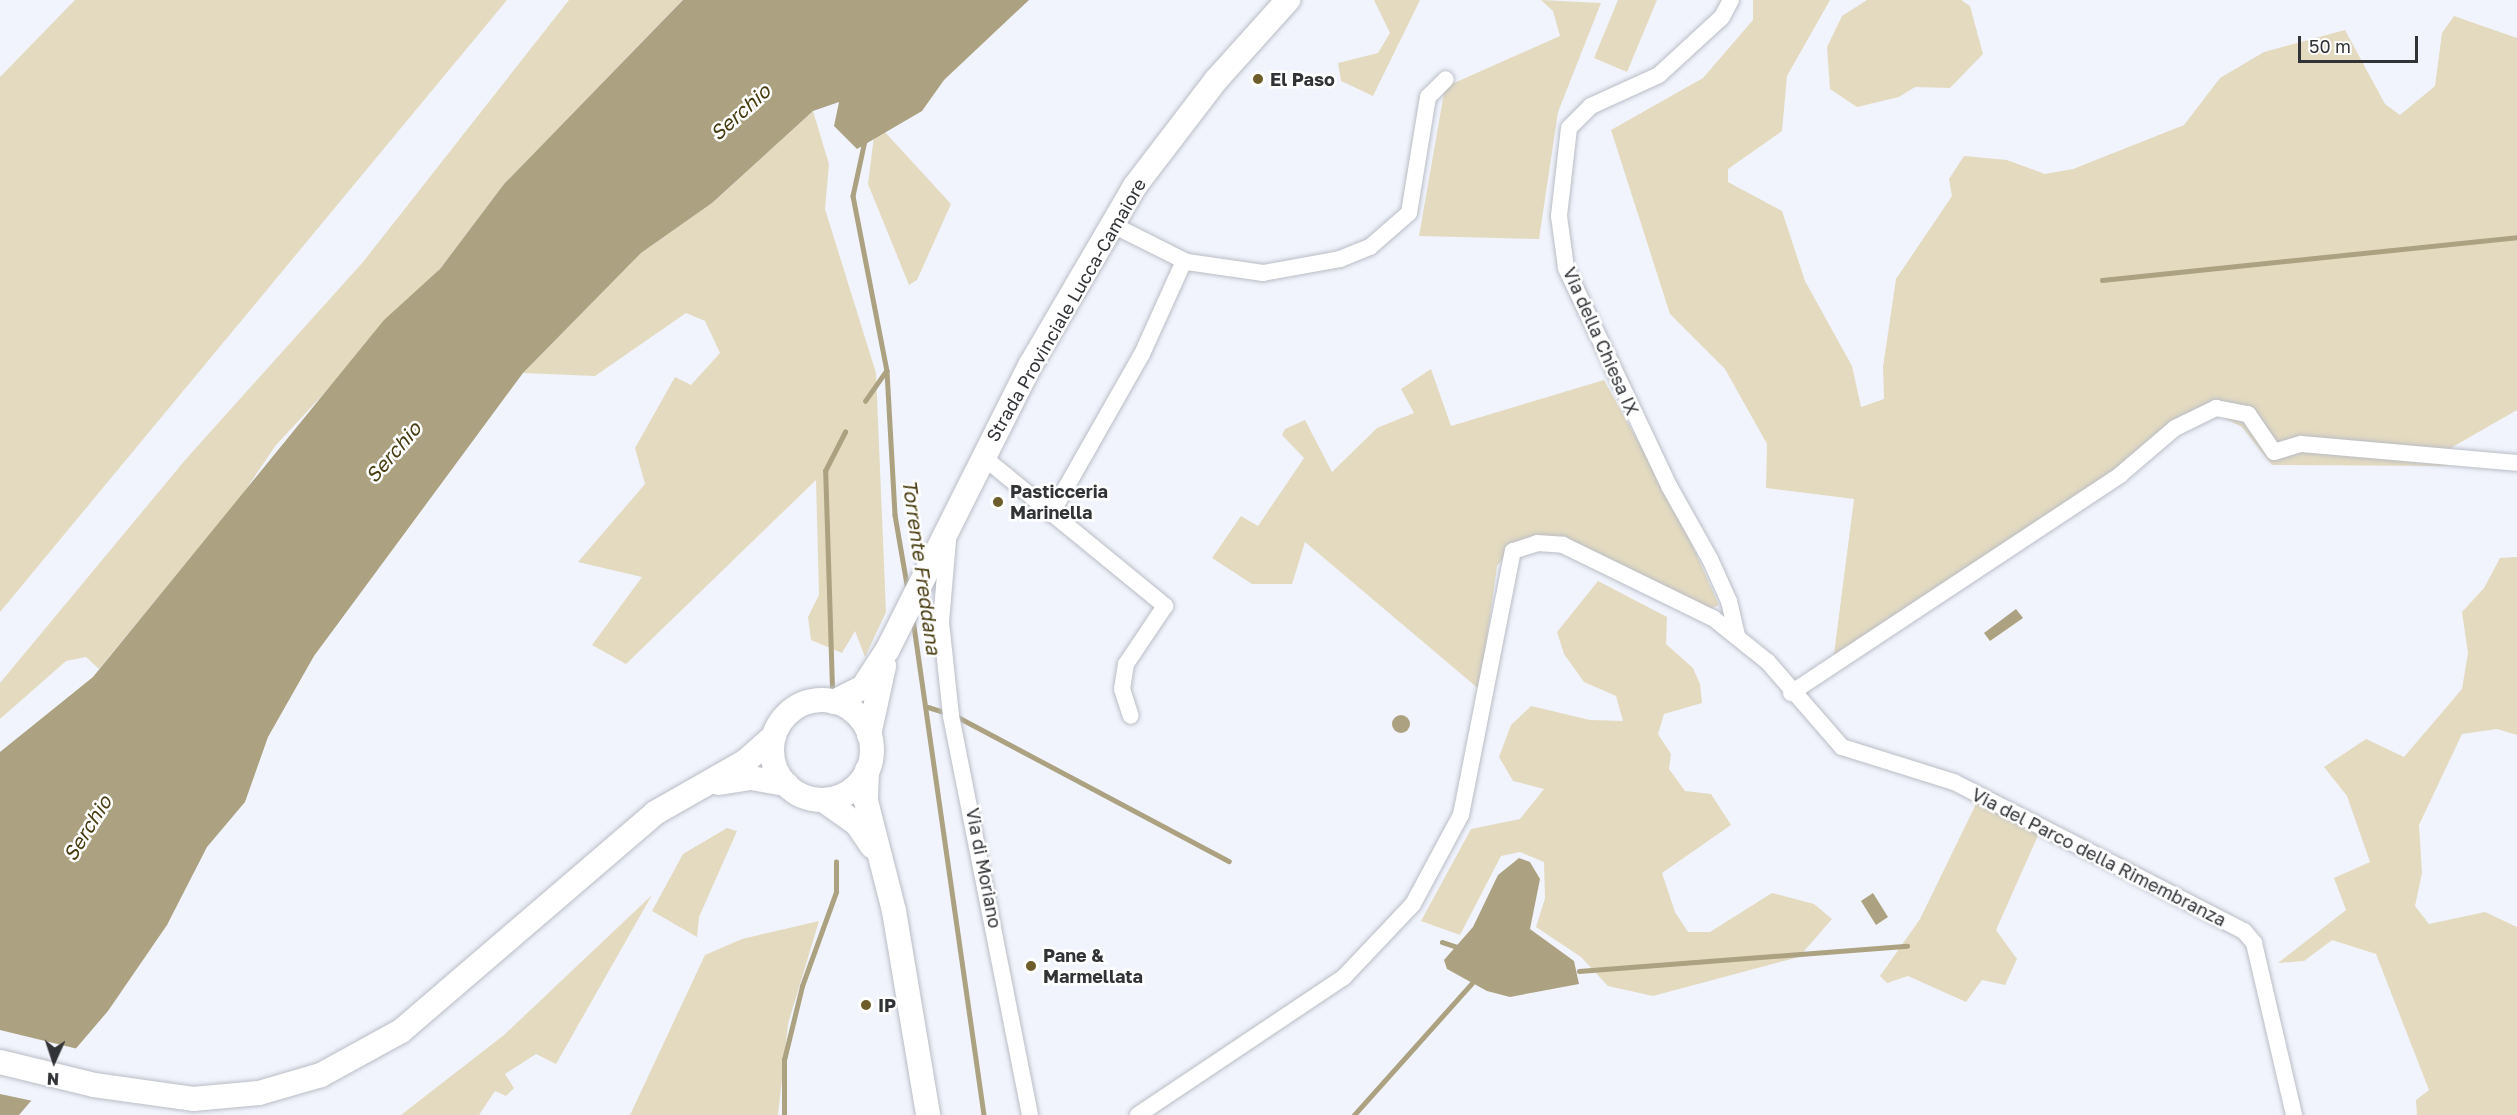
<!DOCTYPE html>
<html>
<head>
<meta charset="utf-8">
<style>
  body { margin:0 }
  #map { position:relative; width:2517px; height:1115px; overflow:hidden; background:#f1f4fd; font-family:"Golos Text",sans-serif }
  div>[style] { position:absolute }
  .green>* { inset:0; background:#e3dac0 }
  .water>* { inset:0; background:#aca180 }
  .round { border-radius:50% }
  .pier>* { inset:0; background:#f1f4fd }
  .stream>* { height:4.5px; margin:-2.25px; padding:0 2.25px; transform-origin:2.25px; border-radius:2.25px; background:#aca180 }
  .roads { filter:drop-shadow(0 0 2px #babdc5) drop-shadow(0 0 2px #babdc5) }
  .street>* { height:16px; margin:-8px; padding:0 8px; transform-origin:8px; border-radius:8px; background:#fff }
  .secondary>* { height:24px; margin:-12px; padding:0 12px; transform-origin:12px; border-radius:12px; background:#fff }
  .secondary>.ring { margin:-12px; padding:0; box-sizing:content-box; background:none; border:24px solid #fff; border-radius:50% }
  .dots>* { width:16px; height:16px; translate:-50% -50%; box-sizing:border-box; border:3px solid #fff; border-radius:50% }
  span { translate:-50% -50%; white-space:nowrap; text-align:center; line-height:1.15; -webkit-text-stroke:5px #fff; paint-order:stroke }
  .poi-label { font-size:18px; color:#313336; font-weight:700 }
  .left { translate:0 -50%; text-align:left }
  .street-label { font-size:18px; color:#313336 }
  .water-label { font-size:20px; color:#483c11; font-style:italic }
  .north { position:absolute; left:24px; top:1031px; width:60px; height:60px; -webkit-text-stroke:4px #fff; paint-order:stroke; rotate:183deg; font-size:16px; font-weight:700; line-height:24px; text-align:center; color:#313336 }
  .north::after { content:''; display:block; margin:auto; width:21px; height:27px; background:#313336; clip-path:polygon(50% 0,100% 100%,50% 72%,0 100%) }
  .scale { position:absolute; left:2298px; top:36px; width:120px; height:27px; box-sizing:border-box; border:3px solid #313336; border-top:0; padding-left:8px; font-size:18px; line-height:21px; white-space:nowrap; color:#313336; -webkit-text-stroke:4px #fff; paint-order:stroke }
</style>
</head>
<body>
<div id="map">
  <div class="green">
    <div style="clip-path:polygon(75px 0,507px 0,0 612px,0 77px)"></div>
    <div style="clip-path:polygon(569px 0,683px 0,504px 184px,440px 269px,276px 445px,242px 495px,99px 669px,86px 657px,66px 661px,0 719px,0 683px,186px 459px,363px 262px)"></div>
    <div style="clip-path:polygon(1374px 0,1420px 0,1373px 96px,1341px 81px,1338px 63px,1378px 53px,1390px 33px)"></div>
    <div style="clip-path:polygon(1541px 0,1601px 3px,1558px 112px,1539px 239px,1419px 236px,1445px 87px,1560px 36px,1553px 11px)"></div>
    <div style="clip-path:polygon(1618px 0,1657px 0,1627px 72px,1594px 58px)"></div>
    <div style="clip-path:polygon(1753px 0,1830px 0,1787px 76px,1782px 131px,1728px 169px,1728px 182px,1782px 211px,1805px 281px,1852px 366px,1861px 407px,1884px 399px,1883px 367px,1896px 279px,1952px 196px,1949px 179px,1964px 156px,2007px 160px,2045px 174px,2073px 169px,2184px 125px,2220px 78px,2264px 52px,2345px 30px,2385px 104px,2400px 115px,2435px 86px,2442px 33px,2454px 16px,2517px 38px,2517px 410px,2449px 449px,2448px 466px,2272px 465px,2242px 427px,2218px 415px,2187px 428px,1833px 662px,1854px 499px,1766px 488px,1767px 444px,1725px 369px,1670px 314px,1611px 130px,1703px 78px,1753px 20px)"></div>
    <div style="clip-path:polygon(1867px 0,1961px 0,1970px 6px,1983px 54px,1950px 88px,1915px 87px,1899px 97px,1857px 107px,1830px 89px,1827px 47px,1842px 16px)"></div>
    <div style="clip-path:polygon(813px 111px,829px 164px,825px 209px,876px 373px,886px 612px,865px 657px,855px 631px,842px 653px,811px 640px,808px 617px,819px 595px,816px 480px,626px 664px,592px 645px,642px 577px,578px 562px,645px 484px,635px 448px,675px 377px,691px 385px,720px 353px,705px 321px,686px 313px,595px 376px,523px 373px,641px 253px,712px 203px)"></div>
    <div style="clip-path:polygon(884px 131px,951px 204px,917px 280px,909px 285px,868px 184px,874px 136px)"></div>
    <div style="clip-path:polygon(1431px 369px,1451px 426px,1604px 380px,1678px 513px,1719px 605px,1710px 609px,1559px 540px,1516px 542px,1497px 566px,1480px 690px,1305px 542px,1292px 584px,1252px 584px,1212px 558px,1241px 516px,1258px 526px,1304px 458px,1282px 435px,1285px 429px,1305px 420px,1332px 472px,1377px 428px,1414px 413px,1401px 389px)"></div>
    <div style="clip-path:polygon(2517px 557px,2517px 735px,2497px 729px,2462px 734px,2419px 825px,2422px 873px,2415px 906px,2429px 924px,2485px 912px,2517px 927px,2517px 1115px,2417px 1115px,2416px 1100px,2429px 1090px,2376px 954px,2332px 940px,2304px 961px,2278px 963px,2346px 910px,2334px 878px,2370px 862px,2347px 796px,2324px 767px,2366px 739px,2404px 757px,2462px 689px,2468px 653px,2462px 612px,2484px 588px,2500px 558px)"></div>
    <div style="clip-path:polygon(1598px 581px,1667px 617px,1666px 644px,1693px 668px,1700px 684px,1702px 703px,1664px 714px,1658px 734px,1671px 754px,1669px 769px,1685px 791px,1711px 794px,1731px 825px,1662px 873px,1675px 912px,1688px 932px,1710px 932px,1772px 893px,1814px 904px,1832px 919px,1799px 957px,1653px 996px,1608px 986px,1581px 957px,1536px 927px,1545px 898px,1544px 862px,1520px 852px,1501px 856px,1460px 935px,1421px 921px,1471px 829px,1520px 819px,1544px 789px,1513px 781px,1499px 757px,1511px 725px,1531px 706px,1590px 720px,1623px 721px,1616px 696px,1584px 682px,1564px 654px,1557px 632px)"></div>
    <div style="clip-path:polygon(1978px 800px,2040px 831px,1996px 930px,2017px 959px,2005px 985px,1982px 980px,1966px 1002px,1908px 976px,1887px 983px,1880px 976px,1920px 919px)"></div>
    <div style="clip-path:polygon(727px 828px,737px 831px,699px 917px,697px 937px,652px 911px,683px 854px)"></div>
    <div style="clip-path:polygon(652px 895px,556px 1064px,536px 1054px,505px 1074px,514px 1088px,506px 1096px,495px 1091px,479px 1115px,401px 1115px,504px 1035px)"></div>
    <div style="clip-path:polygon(819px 921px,788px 1024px,778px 1115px,630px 1115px,705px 955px,742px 939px)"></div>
  </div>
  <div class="water">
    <div style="clip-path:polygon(683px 0,1029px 0,944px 80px,922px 111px,857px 149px,834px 126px,839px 102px,813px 111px,712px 203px,641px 253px,523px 373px,314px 656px,268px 737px,245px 802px,207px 847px,167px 925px,108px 1011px,19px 1115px,0 1115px,0 752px,93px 677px,384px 320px,440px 269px,504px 184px)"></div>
    <div style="clip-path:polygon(2016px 609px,2023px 618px,1990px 641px,1984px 633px)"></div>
    <div class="round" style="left:1392px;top:715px;width:18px;height:18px"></div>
    <div style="clip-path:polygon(1519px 858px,1530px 862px,1540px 879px,1530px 929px,1574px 961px,1579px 984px,1510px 997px,1487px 991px,1447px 969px,1444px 960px,1473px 927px,1498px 875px)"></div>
    <div style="clip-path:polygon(1873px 893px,1888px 917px,1876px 925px,1861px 901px)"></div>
  </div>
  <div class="pier">
    <div style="clip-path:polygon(0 1030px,78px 1049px,33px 1101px,0 1094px)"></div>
  </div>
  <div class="stream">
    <div style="left:866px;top:136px;width:61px;rotate:102.2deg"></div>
    <div style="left:853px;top:196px;width:178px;rotate:79deg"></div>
    <div style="left:887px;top:371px;width:144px;rotate:86.8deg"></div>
    <div style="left:895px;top:515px;width:76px;rotate:80.2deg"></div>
    <div style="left:2102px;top:280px;width:417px;rotate:-5.9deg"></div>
    <div style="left:865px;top:401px;width:37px;rotate:-55deg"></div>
    <div style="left:913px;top:619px;width:501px;rotate:81.85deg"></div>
    <div style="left:832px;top:688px;width:217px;rotate:-91.8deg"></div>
    <div style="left:825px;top:471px;width:44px;rotate:-62.9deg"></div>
    <div style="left:928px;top:707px;width:21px;rotate:17deg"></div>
    <div style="left:956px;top:716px;width:309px;rotate:28deg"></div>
    <div style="left:1442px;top:942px;width:16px;rotate:18deg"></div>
    <div style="left:1579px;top:971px;width:329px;rotate:-4.4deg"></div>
    <div style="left:784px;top:1115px;width:55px;rotate:-90deg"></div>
    <div style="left:784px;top:1060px;width:76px;rotate:-76.3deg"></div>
    <div style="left:802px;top:986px;width:100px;rotate:-70.1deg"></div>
    <div style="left:836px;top:892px;width:30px;rotate:-90deg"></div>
    <div style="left:1354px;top:1115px;width:176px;rotate:-48.2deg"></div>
  </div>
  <div class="roads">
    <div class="street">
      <div style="left:1731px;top:0;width:19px;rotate:118deg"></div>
      <div style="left:1722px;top:17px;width:86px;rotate:137.4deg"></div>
      <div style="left:1659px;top:75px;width:75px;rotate:155.5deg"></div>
      <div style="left:1591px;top:106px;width:31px;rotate:135deg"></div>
      <div style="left:1569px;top:128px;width:89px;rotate:96.5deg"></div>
      <div style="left:1559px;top:216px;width:52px;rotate:82.3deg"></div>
      <div style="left:1566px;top:268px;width:241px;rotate:64.7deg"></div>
      <div style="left:1669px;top:486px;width:84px;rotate:60.7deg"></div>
      <div style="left:1710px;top:559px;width:46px;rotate:65.7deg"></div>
      <div style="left:1729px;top:601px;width:35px;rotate:77deg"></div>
      <div style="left:1111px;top:224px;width:85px;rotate:26.6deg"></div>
      <div style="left:1187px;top:262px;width:77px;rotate:8.2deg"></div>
      <div style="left:1263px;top:273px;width:78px;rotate:-10.3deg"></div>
      <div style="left:1340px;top:259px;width:32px;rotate:-22deg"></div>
      <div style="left:1370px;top:247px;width:52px;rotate:-41.1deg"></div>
      <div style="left:1409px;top:213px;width:118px;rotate:-80.7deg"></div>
      <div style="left:1428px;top:97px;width:25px;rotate:-45deg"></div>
      <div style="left:982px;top:456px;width:237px;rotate:39.3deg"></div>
      <div style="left:1165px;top:606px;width:70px;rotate:123.9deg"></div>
      <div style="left:1126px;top:664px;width:25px;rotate:99deg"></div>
      <div style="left:1122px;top:689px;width:28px;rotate:72deg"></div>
      <div style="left:1051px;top:514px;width:184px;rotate:-60.4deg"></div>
      <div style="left:1142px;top:354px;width:102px;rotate:-65.7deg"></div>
      <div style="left:948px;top:540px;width:82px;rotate:94.9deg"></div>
      <div style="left:941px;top:622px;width:95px;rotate:83.9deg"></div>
      <div style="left:951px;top:716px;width:407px;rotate:78.8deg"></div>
      <div style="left:1791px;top:693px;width:395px;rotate:-33.5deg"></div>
      <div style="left:2120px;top:475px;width:72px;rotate:-40.5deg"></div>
      <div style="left:2175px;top:428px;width:46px;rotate:-26deg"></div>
      <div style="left:2216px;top:408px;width:33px;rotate:11deg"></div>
      <div style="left:2248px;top:414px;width:46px;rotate:55.6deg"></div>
      <div style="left:2274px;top:452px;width:28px;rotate:-17deg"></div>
      <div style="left:2301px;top:444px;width:217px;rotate:5deg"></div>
      <div style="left:1138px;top:1115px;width:247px;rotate:-33.8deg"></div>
      <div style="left:1343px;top:978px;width:102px;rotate:-46.6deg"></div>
      <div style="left:1413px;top:904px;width:101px;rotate:-61.7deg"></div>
      <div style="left:1461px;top:815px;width:269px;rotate:-78.9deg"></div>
      <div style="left:1513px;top:551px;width:25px;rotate:-18deg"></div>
      <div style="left:1537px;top:543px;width:26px;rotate:4deg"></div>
      <div style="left:1563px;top:545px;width:167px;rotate:26deg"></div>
      <div style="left:1713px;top:618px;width:70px;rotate:38.7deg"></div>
      <div style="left:1768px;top:662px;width:113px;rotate:49deg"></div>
      <div style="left:1842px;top:747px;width:117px;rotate:17.4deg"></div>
      <div style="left:1954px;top:782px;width:326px;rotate:27.2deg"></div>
      <div style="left:2244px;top:931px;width:16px;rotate:50deg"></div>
      <div style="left:2254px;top:943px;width:177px;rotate:76.9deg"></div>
    </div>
    <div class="secondary">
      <div class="ring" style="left:772px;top:700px;width:76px;height:76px"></div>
      <div style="left:834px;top:702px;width:33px;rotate:-27deg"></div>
      <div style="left:863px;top:687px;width:45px;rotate:-56.7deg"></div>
      <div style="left:888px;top:649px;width:319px;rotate:-63.4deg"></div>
      <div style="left:1031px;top:364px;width:206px;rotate:-59.7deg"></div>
      <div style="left:1135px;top:186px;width:133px;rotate:-52.6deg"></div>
      <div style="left:1216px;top:80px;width:108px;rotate:-48deg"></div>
      <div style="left:869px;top:735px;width:71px;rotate:-77.7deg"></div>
      <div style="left:867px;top:770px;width:31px;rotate:92deg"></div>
      <div style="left:866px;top:801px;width:114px;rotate:75.7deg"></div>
      <div style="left:894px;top:911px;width:207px;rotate:80.5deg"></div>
      <div style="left:719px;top:783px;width:32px;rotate:-9deg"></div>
      <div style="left:751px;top:778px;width:36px;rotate:10deg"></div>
      <div style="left:823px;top:800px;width:42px;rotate:35.2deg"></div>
      <div style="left:857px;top:824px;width:27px;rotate:56deg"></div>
      <div style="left:0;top:1062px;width:97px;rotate:13.7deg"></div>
      <div style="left:94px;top:1085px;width:100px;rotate:8deg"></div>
      <div style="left:193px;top:1099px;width:66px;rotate:-5.2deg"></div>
      <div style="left:259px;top:1093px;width:65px;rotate:-16.2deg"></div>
      <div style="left:321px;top:1075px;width:91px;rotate:-28.8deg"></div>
      <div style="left:401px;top:1031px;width:335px;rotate:-40.6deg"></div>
      <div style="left:655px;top:813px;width:105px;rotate:-29.7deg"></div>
      <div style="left:746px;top:761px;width:38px;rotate:-42deg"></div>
    </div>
  </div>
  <div class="dots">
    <div style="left:1258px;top:79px;background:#6c5d2a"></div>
    <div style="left:998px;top:502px;background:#6c5d2a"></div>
    <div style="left:1031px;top:966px;background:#6c5d2a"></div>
    <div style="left:866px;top:1005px;background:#6c5d2a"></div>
  </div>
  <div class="poi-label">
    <span class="left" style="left:1270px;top:79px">El Paso</span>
    <span class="left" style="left:1010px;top:502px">Pasticceria<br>Marinella</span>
    <span class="left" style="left:1043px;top:966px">Pane &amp;<br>Marmellata</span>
    <span class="left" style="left:878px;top:1005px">IP</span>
  </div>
  <div class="street-label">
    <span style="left:1066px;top:310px;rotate:-60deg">Strada Provinciale Lucca-Camaiore</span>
    <span style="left:1601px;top:341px;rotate:66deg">Via della Chiesa IX</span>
    <span style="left:2099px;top:857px;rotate:27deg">Via del Parco della Rimembranza</span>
    <span style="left:984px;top:868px;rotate:79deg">Via di Moriano</span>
  </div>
  <div class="water-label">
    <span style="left:740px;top:112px;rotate:-42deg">Serchio</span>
    <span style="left:393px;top:452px;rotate:-49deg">Serchio</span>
    <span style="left:922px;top:567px;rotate:82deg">Torrente Freddana</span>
    <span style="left:87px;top:828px;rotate:-58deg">Serchio</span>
  </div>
  <div class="north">N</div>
  <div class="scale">50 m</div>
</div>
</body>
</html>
